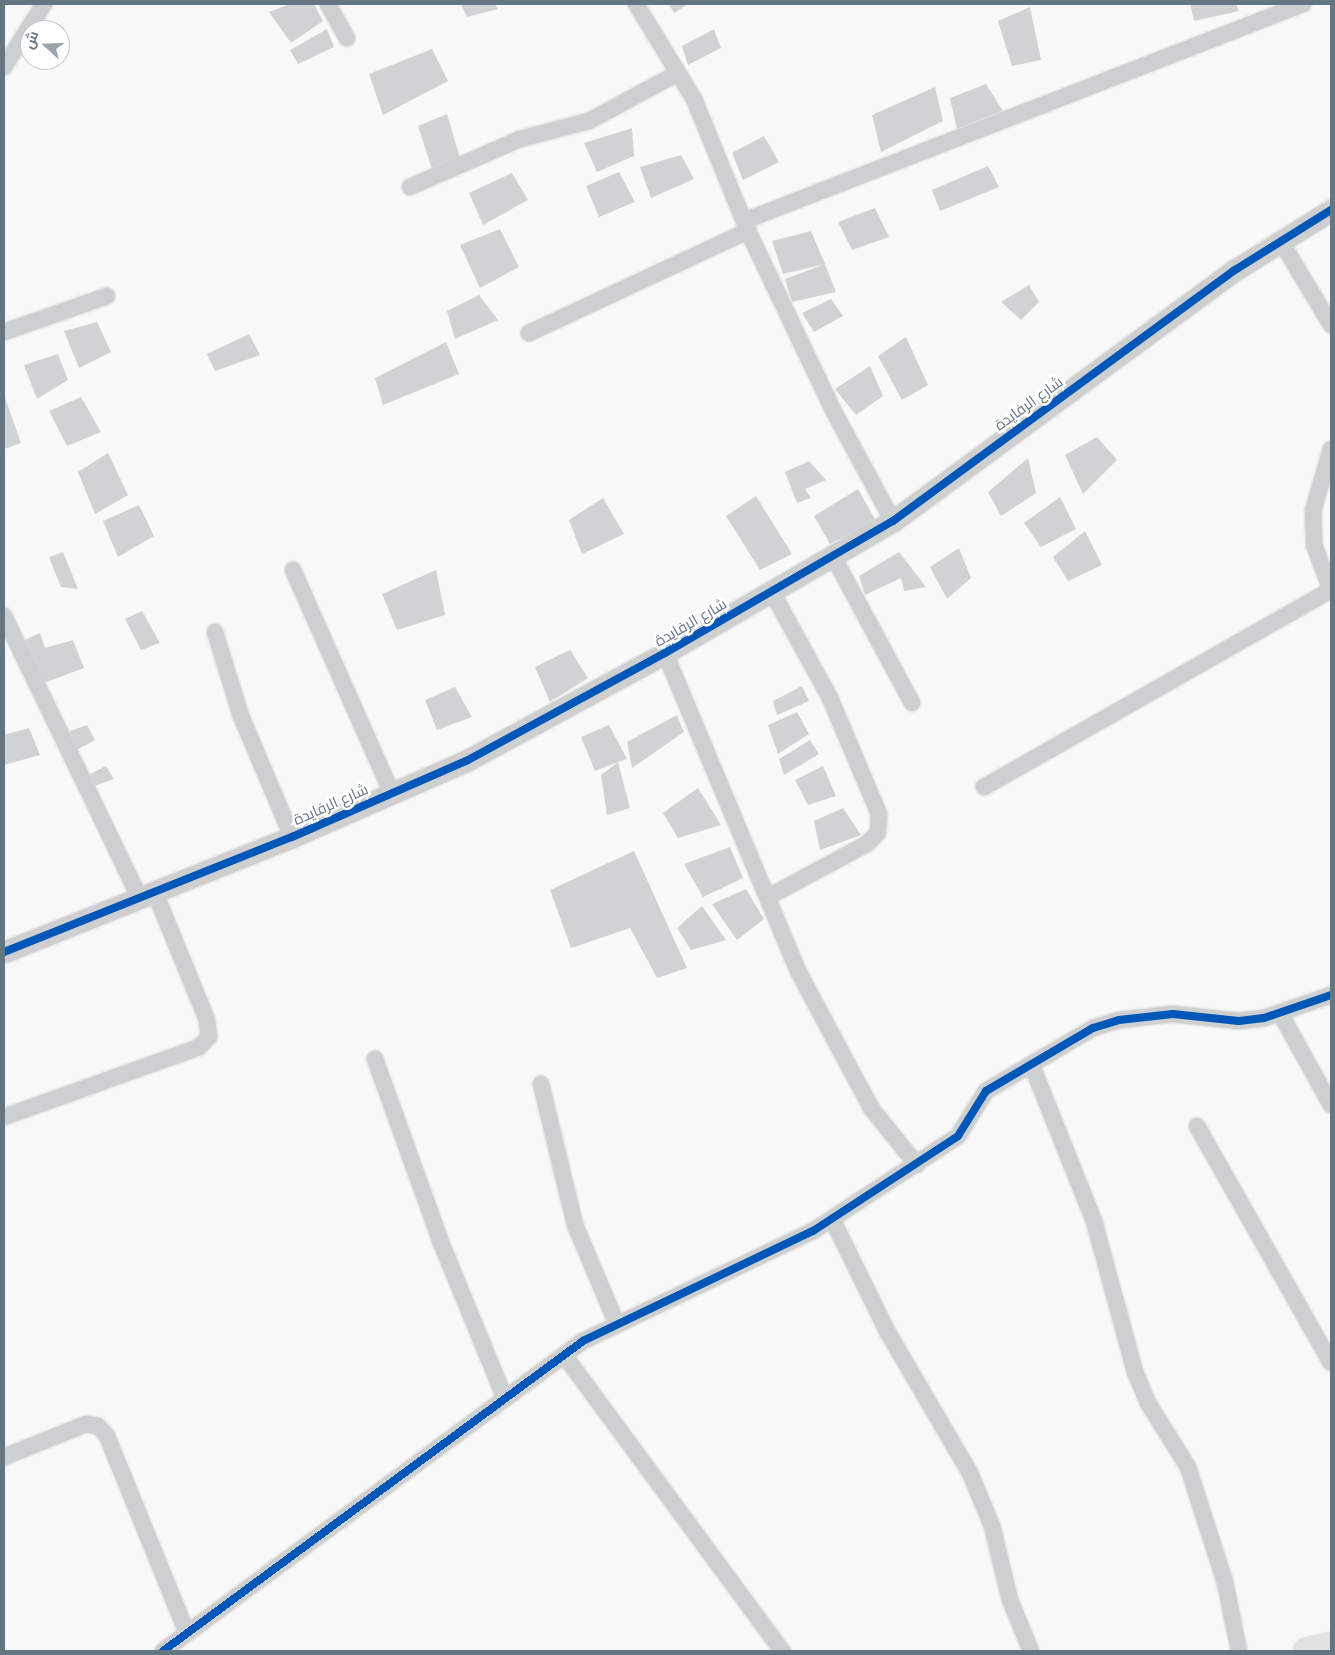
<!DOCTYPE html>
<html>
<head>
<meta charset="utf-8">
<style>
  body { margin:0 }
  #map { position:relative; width:1335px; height:1655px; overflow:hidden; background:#f9f9f9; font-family:"Fira Sans",Cairo,sans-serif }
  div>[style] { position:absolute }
  .building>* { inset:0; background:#d0d2d3 }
  .roads { filter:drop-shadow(0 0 1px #d5d6d7) drop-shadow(0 0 1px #d5d6d7) }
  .minor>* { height:16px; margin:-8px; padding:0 8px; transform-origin:8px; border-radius:8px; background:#cecfd0 }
  .tertiary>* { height:21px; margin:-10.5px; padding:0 10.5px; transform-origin:10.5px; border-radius:10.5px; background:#cecfd0 }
  .primary>* { height:26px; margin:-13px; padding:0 13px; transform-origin:13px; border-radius:13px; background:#e1e2e2 }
  .cycleway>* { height:8px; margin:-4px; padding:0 4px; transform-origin:4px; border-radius:4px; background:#0057b8 }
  span { translate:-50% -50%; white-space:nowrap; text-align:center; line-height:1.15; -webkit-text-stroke:5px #fff; paint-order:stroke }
  .street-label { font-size:15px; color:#657683 }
  .frame { position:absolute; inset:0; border:5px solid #657683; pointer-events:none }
  .north { position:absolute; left:20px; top:20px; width:50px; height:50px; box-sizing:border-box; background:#fff; border:1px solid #c1c8cd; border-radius:50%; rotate:290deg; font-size:14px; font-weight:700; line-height:20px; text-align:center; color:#657683 }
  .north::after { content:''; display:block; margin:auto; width:18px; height:22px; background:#99a4ac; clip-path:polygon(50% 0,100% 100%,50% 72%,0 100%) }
</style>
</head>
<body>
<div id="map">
  <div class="building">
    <div style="clip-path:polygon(290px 4px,314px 4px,323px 21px,291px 43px,269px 12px)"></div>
    <div style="clip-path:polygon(461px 4px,495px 4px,498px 9px,467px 17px)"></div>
    <div style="clip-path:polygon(669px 4px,688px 4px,674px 13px)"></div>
    <div style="clip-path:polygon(1190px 4px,1236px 4px,1239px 11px,1194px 21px)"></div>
    <div style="clip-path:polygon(1030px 7px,1041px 60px,1012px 66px,998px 21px)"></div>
    <div style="clip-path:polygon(327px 29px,334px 47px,298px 64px,290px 50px)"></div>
    <div style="clip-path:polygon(714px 29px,721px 48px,688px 65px,682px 46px)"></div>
    <div style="clip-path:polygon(432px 49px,448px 81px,383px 115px,369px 74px)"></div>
    <div style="clip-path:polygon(986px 84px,1003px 111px,957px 129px,950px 98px)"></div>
    <div style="clip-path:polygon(935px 87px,943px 121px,881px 152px,872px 115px)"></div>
    <div style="clip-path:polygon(447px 114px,460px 158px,432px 169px,418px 126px)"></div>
    <div style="clip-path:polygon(632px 128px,634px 156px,597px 172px,584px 143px)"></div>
    <div style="clip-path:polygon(764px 136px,779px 162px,743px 180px,732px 153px)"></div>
    <div style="clip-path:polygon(681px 155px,694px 179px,651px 198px,640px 167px)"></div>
    <div style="clip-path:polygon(988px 166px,999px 187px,940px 211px,932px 190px)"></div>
    <div style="clip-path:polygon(619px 172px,635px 202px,599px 217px,586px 186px)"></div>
    <div style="clip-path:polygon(512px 173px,528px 200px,483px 225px,469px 193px)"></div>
    <div style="clip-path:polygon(875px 208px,889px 237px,852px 250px,838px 222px)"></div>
    <div style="clip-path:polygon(500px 229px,519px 267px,480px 288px,460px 245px)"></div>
    <div style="clip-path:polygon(811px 231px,825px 264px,836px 292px,792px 302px,785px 279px,825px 264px,783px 274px,772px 241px)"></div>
    <div style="clip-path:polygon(1029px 285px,1039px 302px,1021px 320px,1001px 302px)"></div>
    <div style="clip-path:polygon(479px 295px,498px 320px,455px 339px,447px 311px)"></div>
    <div style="clip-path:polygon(831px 299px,843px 316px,814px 332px,802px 313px)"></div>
    <div style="clip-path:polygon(97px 322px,111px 352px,79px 368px,64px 331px)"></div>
    <div style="clip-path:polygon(249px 334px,260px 355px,215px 371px,207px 354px)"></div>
    <div style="clip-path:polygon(906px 337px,928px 385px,902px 400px,878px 356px)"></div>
    <div style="clip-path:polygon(446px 342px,459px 374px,383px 405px,375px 378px)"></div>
    <div style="clip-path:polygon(58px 354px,68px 380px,37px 399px,24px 365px)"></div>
    <div style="clip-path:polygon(870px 366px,883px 396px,856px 415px,835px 389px)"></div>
    <div style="clip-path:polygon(4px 395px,21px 443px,4px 449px)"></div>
    <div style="clip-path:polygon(81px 397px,101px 432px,67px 446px,49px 411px)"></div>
    <div style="clip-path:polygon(1097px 437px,1117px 460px,1083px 494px,1065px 455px)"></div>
    <div style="clip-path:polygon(108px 453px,128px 495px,95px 514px,78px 472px)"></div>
    <div style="clip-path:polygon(1028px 458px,1036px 493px,1001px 516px,988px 492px)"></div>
    <div style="clip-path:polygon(809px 461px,826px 480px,805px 489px,811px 498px,797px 503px,785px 472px)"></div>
    <div style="clip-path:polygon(858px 489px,876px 521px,830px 544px,814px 516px)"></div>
    <div style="clip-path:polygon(756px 496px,792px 554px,760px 570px,726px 516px)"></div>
    <div style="clip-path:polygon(1060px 497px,1076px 529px,1041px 547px,1024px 523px)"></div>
    <div style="clip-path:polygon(603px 498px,624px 534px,582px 554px,569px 520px)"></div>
    <div style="clip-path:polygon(139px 505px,154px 536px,118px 557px,103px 521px)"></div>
    <div style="clip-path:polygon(1085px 531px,1102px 565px,1068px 581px,1053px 557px)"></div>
    <div style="clip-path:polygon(959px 548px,971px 578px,947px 599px,930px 567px)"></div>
    <div style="clip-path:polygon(63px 552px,78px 589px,61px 587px,49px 557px)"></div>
    <div style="clip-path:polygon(899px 552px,926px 587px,904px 591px,901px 578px,865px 595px,859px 576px)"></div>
    <div style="clip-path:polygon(436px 570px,445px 615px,397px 630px,382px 594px)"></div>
    <div style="clip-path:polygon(142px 611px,160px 643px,141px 650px,125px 619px)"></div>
    <div style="clip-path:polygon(40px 633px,45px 648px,73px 640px,84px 668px,44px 683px,25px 640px)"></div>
    <div style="clip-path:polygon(570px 650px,588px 678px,550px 702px,535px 667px)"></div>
    <div style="clip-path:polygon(802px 686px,809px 701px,777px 715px,773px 701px)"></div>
    <div style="clip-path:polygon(455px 687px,472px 717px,437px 730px,425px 700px)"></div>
    <div style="clip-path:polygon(797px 712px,809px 734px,778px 754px,768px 725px)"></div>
    <div style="clip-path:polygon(677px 715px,684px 732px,632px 768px,627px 742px)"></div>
    <div style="clip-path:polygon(87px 725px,95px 740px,75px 751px,70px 731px)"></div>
    <div style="clip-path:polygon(609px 725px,627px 759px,618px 762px,630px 808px,607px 815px,601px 775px,618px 762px,595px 771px,581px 737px)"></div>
    <div style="clip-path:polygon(29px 728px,40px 755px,4px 765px,4px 735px)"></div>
    <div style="clip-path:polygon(810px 740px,819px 754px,784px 775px,779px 759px)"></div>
    <div style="clip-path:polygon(106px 766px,114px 779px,92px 787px,90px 774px)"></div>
    <div style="clip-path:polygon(823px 766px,836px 796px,808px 805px,795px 780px)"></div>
    <div style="clip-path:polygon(698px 788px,721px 825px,678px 838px,663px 813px)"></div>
    <div style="clip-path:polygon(843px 808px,861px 835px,820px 850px,814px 821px)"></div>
    <div style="clip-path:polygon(730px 847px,743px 878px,703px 897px,684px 864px)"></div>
    <div style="clip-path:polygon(634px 851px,687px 968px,657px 978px,630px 928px,571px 948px,550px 890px)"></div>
    <div style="clip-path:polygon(746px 889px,764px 919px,737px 940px,712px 904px)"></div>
    <div style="clip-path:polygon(702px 906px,726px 940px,691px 950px,677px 928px)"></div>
  </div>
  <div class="roads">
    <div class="minor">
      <div style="left:328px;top:4px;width:39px;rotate:61deg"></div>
      <div style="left:636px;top:4px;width:111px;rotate:58.6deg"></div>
      <div style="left:694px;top:99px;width:143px;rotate:67.8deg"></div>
      <div style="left:748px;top:231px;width:200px;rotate:64.6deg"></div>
      <div style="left:834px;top:412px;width:124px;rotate:61.6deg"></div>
      <div style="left:4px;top:67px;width:75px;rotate:-57.6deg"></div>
      <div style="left:410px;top:187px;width:120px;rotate:-23.6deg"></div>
      <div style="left:520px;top:139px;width:71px;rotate:-14.6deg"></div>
      <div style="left:589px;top:121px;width:101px;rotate:-28.3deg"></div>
      <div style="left:744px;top:221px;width:600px;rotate:-21.22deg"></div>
      <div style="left:1280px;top:240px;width:99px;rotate:59deg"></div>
      <div style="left:4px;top:332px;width:109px;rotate:-19.3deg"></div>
      <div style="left:529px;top:333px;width:242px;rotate:-25deg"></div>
      <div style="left:1331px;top:449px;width:65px;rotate:106.2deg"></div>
      <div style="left:1313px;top:511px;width:34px;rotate:88deg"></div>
      <div style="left:1314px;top:545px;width:48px;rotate:69.3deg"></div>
      <div style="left:833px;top:556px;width:167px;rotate:61.7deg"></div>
      <div style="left:293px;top:570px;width:244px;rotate:66.1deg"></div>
      <div style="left:4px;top:616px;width:311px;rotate:64.3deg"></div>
      <div style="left:215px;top:632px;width:88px;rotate:72.8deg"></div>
      <div style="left:241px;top:716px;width:131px;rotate:67.1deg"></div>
      <div style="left:665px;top:653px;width:345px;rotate:67.3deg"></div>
      <div style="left:798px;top:971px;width:155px;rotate:61.9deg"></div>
      <div style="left:871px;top:1108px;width:73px;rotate:51.1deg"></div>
      <div style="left:984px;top:787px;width:399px;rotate:-29.6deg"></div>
      <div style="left:768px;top:897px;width:112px;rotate:-28.2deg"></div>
      <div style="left:867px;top:844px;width:16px;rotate:-47deg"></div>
      <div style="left:878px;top:832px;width:18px;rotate:-87deg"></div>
      <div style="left:879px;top:814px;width:126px;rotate:-112.9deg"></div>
      <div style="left:830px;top:698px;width:121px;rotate:-118.7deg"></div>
      <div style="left:1280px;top:1013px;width:105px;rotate:61deg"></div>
      <div style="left:375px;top:1059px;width:192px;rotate:70.2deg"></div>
      <div style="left:440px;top:1240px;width:169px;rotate:67.7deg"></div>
      <div style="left:1032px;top:1066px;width:167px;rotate:68.2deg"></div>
      <div style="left:1094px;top:1221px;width:156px;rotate:74.8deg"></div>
      <div style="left:1135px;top:1372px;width:34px;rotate:67deg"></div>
      <div style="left:1148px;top:1403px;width:75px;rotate:58deg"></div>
      <div style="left:1188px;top:1467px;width:121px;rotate:72.2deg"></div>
      <div style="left:1225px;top:1582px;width:70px;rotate:78.5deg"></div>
      <div style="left:541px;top:1084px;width:145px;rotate:76.4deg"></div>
      <div style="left:575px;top:1225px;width:105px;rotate:67.1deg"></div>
      <div style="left:4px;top:1117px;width:207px;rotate:-19.7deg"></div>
      <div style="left:199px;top:1047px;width:14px;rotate:-45deg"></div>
      <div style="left:209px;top:1037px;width:17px;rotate:-97deg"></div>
      <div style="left:207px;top:1020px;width:140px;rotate:-112.2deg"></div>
      <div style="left:1197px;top:1126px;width:272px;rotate:60.5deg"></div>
      <div style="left:832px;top:1219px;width:125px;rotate:63.8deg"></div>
      <div style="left:887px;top:1331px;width:164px;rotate:59.7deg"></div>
      <div style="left:970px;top:1473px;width:57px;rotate:67.5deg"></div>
      <div style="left:992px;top:1526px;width:76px;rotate:76.3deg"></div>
      <div style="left:1010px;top:1600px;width:55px;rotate:67.6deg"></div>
      <div style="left:564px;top:1355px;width:368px;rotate:53.6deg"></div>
      <div style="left:4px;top:1457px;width:88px;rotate:-21.9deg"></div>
      <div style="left:86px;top:1424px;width:12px;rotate:9deg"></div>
      <div style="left:98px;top:1426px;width:13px;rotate:48deg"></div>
      <div style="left:107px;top:1436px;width:213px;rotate:67.9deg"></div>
      <div style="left:163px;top:1651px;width:522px;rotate:-36.43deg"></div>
      <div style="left:583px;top:1341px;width:255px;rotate:-25.6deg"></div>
      <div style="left:813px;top:1231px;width:173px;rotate:-33.2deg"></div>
      <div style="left:958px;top:1136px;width:53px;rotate:-58.1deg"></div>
      <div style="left:986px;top:1091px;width:124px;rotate:-30.5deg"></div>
      <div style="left:1093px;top:1028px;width:27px;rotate:-17deg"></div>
      <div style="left:1119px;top:1020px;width:54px;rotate:-6.3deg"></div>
      <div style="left:1173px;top:1014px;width:66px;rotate:6.1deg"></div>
      <div style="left:1239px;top:1021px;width:25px;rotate:-7deg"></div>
      <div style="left:1264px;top:1018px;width:71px;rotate:-18.9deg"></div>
    </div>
    <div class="tertiary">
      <div style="left:4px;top:952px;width:310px;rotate:-21.8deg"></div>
      <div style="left:292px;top:837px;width:190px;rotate:-23.6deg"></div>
      <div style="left:466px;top:761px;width:226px;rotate:-28.5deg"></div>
      <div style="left:665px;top:653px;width:263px;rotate:-30.1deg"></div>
      <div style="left:893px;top:521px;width:424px;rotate:-36.3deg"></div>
      <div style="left:1235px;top:270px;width:113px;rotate:-32deg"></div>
    </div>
    <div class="primary">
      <div style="left:1307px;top:1651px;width:25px;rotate:-12deg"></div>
    </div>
  </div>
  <div class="cycleway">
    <div style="left:4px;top:952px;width:310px;rotate:-21.8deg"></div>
    <div style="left:292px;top:837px;width:190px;rotate:-23.6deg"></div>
    <div style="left:466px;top:761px;width:226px;rotate:-28.5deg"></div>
    <div style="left:665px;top:653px;width:263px;rotate:-30.1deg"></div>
    <div style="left:893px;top:521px;width:424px;rotate:-36.3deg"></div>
    <div style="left:1235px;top:270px;width:113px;rotate:-32deg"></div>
    <div style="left:163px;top:1651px;width:522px;rotate:-36.43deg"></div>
    <div style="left:583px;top:1341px;width:255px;rotate:-25.6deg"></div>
    <div style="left:813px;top:1231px;width:173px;rotate:-33.2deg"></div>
    <div style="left:958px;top:1136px;width:53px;rotate:-58.1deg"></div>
    <div style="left:986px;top:1091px;width:124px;rotate:-30.5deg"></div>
    <div style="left:1093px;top:1028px;width:27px;rotate:-17deg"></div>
    <div style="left:1119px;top:1020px;width:54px;rotate:-6.3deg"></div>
    <div style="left:1173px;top:1014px;width:66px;rotate:6.1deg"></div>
    <div style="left:1239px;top:1021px;width:25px;rotate:-7deg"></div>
    <div style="left:1264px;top:1018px;width:71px;rotate:-18.9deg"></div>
  </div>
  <div class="street-label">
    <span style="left:1029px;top:404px;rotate:-36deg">شارع الرفايدة</span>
    <span style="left:691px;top:623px;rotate:-30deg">شارع الرفايدة</span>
    <span style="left:331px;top:805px;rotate:-24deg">شارع الرفايدة</span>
  </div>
  <div class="frame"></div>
  <div class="north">ش</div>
</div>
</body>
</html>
